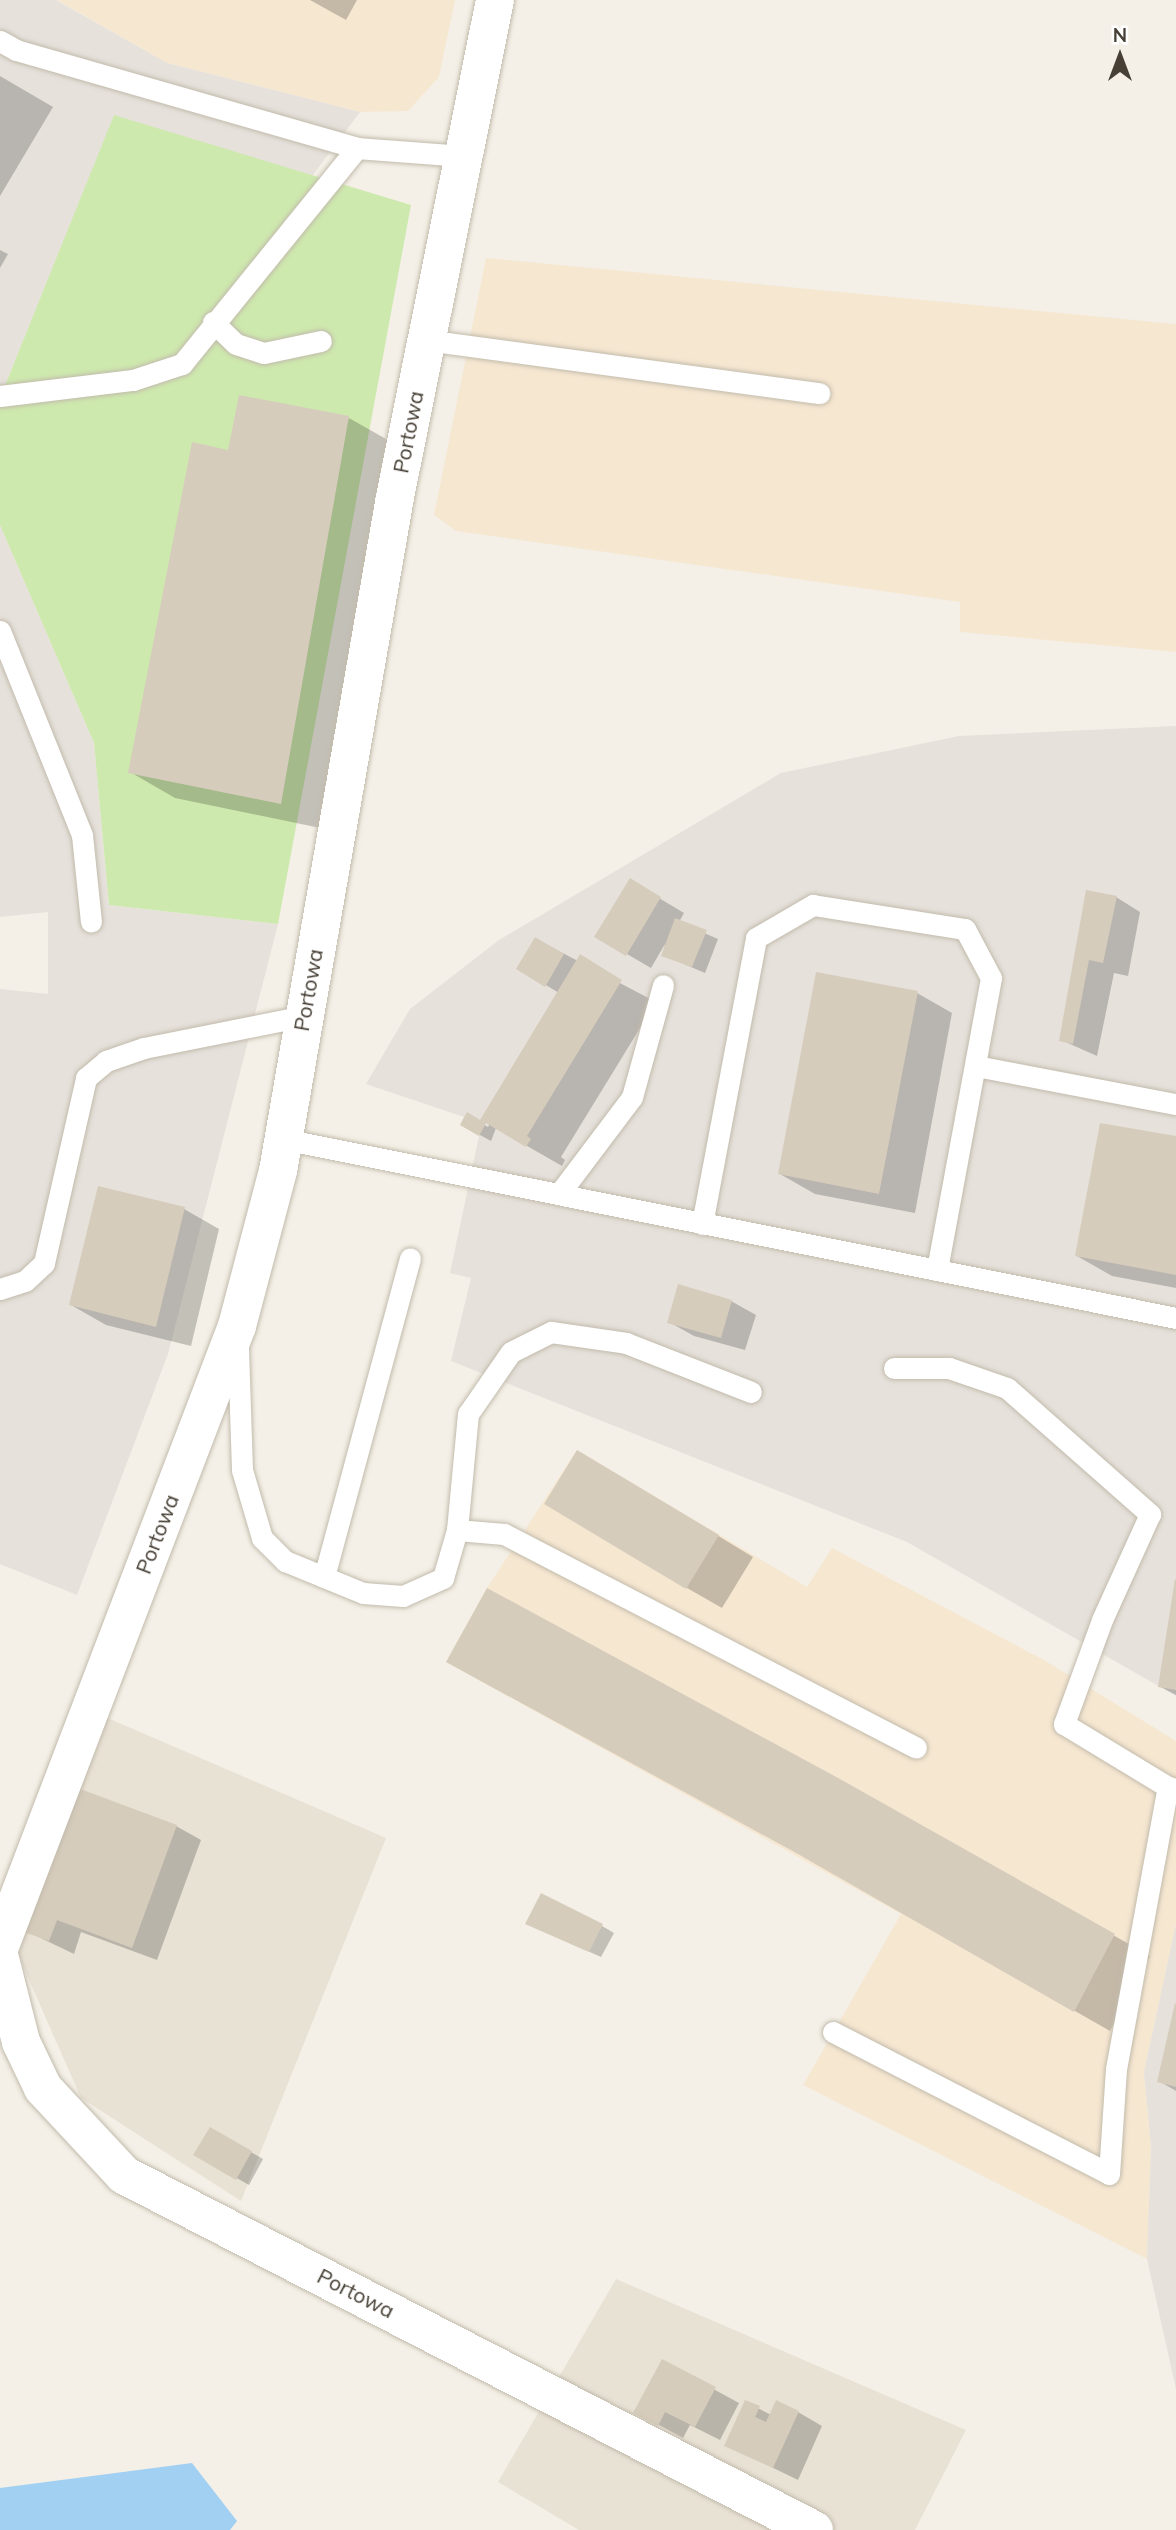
<!DOCTYPE html>
<html>
<head>
<meta charset="utf-8">
<style>
  body { margin:0 }
  #map { position:relative; width:1176px; height:2530px; overflow:hidden; background:#f4f0e7; font-family:Mulish,sans-serif }
  div>[style] { position:absolute }
  .residential>* { inset:0; background:#e8e2d5 }
  .commercial>* { inset:0; background:#f6e7d1 }
  .industrial>* { inset:0; background:#e6e1db }
  .green>* { inset:0; background:#cee9ae }
  .water>* { inset:0; background:#a1d0f2 }
  .shadow>* { inset:0; background:#0003 }
  .building>* { inset:0; background:#d6ccbc }
  .roads { filter:drop-shadow(0 0 2px #c2bbac) drop-shadow(0 0 2px #c2bbac) }
  .lane>* { height:21px; margin:-10.5px; padding:0 10.5px; transform-origin:10.5px; border-radius:10.5px; background:#fff }
  .street>* { height:38px; margin:-19px; padding:0 19px; transform-origin:19px; border-radius:19px; background:#fff }
  span { translate:-50% -50%; white-space:nowrap; text-align:center; line-height:1.15; -webkit-text-stroke:7px #fff; paint-order:stroke }
  .street-label { font-size:21px; color:#474036 }
  .north { position:absolute; left:1085px; top:21px; width:70px; height:70px; -webkit-text-stroke:5px #fff; paint-order:stroke; rotate:0deg; font-size:19px; font-weight:700; line-height:28px; text-align:center; color:#474036 }
  .north::after { content:''; display:block; margin:auto; width:24px; height:32px; background:#474036; clip-path:polygon(50% 0,100% 100%,50% 72%,0 100%) }
</style>
</head>
<body>
<div id="map">
  <div class="residential">
    <div style="clip-path:polygon(103px 1716px,386px 1838px,241px 2201px,81px 2098px,15px 1948px)"></div>
    <div style="clip-path:polygon(616px 2279px,966px 2430px,915px 2530px,579px 2530px,498px 2482px)"></div>
  </div>
  <div class="commercial">
    <div style="clip-path:polygon(57px 0,455px 0,439px 77px,408px 111px,360px 112px,167px 63px)"></div>
    <div style="clip-path:polygon(486px 258px,1176px 324px,1176px 652px,960px 632px,960px 602px,456px 531px,434px 515px)"></div>
    <div style="clip-path:polygon(577px 1450px,807px 1587px,832px 1548px,1044px 1660px,1176px 1741px,1176px 1924px,1144px 2072px,1151px 2147px,1147px 2259px,803px 2085px,901px 1914px,446px 1662px,487px 1588px)"></div>
  </div>
  <div class="industrial">
    <div style="clip-path:polygon(0 0,56px 0,167px 63px,360px 112px,312px 176px,114px 116px,0 398px)"></div>
    <div style="clip-path:polygon(0 525px,94px 743px,109px 905px,278px 924px,168px 1354px,77px 1595px,0 1564px,0 989px,48px 994px,48px 912px,0 917px)"></div>
    <div style="clip-path:polygon(1176px 726px,1176px 1696px,907px 1542px,451px 1361px,471px 1278px,450px 1273px,479px 1136px,460px 1125px,464px 1117px,366px 1084px,410px 1009px,499px 940px,781px 773px,959px 736px)"></div>
    <div style="clip-path:polygon(1176px 1924px,1176px 2389px,1147px 2259px,1151px 2147px,1144px 2072px)"></div>
  </div>
  <div class="green">
    <div style="clip-path:polygon(114px 115px,411px 205px,278px 924px,109px 905px,94px 743px,0 525px,0 398px)"></div>
  </div>
  <div class="water">
    <div style="clip-path:polygon(192px 2463px,237px 2521px,230px 2530px,0 2530px,0 2488px)"></div>
  </div>
  <div class="shadow">
    <div style="clip-path:polygon(310px 0,357px 0,346px 20px)"></div>
    <div style="clip-path:polygon(0 76px,53px 107px,0 196px)"></div>
    <div style="clip-path:polygon(0 250px,8px 254px,0 268px)"></div>
    <div style="clip-path:polygon(349px 418px,393px 443px,325px 829px,175px 798px,130px 772px)"></div>
    <div style="clip-path:polygon(1087px 892px,1116px 897px,1140px 912px,1128px 976px,1114px 973px,1097px 1056px,1061px 1040px)"></div>
    <div style="clip-path:polygon(654px 895px,684px 913px,679px 922px,718px 939px,705px 973px,663px 955px,665px 944px,651px 968px,596px 936px)"></div>
    <div style="clip-path:polygon(536px 939px,656px 1002px,561px 1157px,565px 1160px,562px 1166px,496px 1128px,491px 1141px,462px 1125px,467px 1115px,488px 1127px,559px 993px,518px 968px)"></div>
    <div style="clip-path:polygon(917px 993px,952px 1013px,915px 1213px,815px 1194px,780px 1174px)"></div>
    <div style="clip-path:polygon(1176px 1138px,1176px 1288px,1112px 1276px,1077px 1256px)"></div>
    <div style="clip-path:polygon(184px 1209px,219px 1229px,191px 1346px,106px 1325px,71px 1305px)"></div>
    <div style="clip-path:polygon(731px 1301px,756px 1315px,745px 1350px,694px 1336px,669px 1322px)"></div>
    <div style="clip-path:polygon(613px 1472px,753px 1557px,722px 1608px,687px 1588px)"></div>
    <div style="clip-path:polygon(1176px 1589px,1176px 1695px,1159px 1686px)"></div>
    <div style="clip-path:polygon(840px 1780px,1150px 1956px,1110px 2031px,835px 1874px)"></div>
    <div style="clip-path:polygon(176px 1826px,201px 1840px,157px 1960px,81px 1932px,74px 1954px,26px 1931px)"></div>
    <div style="clip-path:polygon(527px 1924px,602px 1926px,614px 1933px,601px 1957px)"></div>
    <div style="clip-path:polygon(1176px 2007px,1176px 2091px,1159px 2081px)"></div>
    <div style="clip-path:polygon(211px 2129px,263px 2159px,249px 2185px,196px 2155px)"></div>
    <div style="clip-path:polygon(662px 2361px,739px 2403px,720px 2440px,690px 2425px,683px 2438px,635px 2412px)"></div>
    <div style="clip-path:polygon(746px 2402px,771px 2415px,798px 2412px,822px 2426px,798px 2480px,726px 2445px)"></div>
  </div>
  <div class="building">
    <div style="clip-path:polygon(239px 395px,349px 416px,281px 804px,128px 773px,192px 442px,228px 450px)"></div>
    <div style="clip-path:polygon(630px 878px,661px 897px,626px 956px,594px 937px)"></div>
    <div style="clip-path:polygon(1086px 890px,1117px 896px,1103px 963px,1089px 960px,1073px 1044px,1059px 1041px)"></div>
    <div style="clip-path:polygon(675px 918px,707px 930px,692px 967px,661px 956px)"></div>
    <div style="clip-path:polygon(535px 937px,564px 954px,545px 987px,516px 969px)"></div>
    <div style="clip-path:polygon(580px 954px,622px 980px,527px 1136px,531px 1139px,526px 1147px,486px 1123px,479px 1136px,460px 1125px,467px 1112px,480px 1120px)"></div>
    <div style="clip-path:polygon(816px 972px,918px 991px,879px 1194px,778px 1174px)"></div>
    <div style="clip-path:polygon(1100px 1123px,1176px 1136px,1176px 1275px,1075px 1256px)"></div>
    <div style="clip-path:polygon(98px 1186px,185px 1207px,156px 1327px,69px 1305px)"></div>
    <div style="clip-path:polygon(678px 1284px,732px 1300px,721px 1338px,667px 1323px)"></div>
    <div style="clip-path:polygon(577px 1450px,719px 1535px,686px 1589px,544px 1504px)"></div>
    <div style="clip-path:polygon(1175px 1579px,1176px 1580px,1176px 1690px,1158px 1687px)"></div>
    <div style="clip-path:polygon(487px 1588px,840px 1779px,1115px 1934px,1074px 2012px,798px 1854px,446px 1662px)"></div>
    <div style="clip-path:polygon(75px 1787px,177px 1825px,132px 1948px,57px 1920px,49px 1941px,24px 1932px)"></div>
    <div style="clip-path:polygon(541px 1893px,603px 1924px,589px 1952px,525px 1924px)"></div>
    <div style="clip-path:polygon(1175px 2003px,1176px 2004px,1176px 2087px,1157px 2082px)"></div>
    <div style="clip-path:polygon(210px 2127px,252px 2151px,236px 2180px,193px 2155px)"></div>
    <div style="clip-path:polygon(662px 2359px,716px 2387px,695px 2427px,665px 2412px,658px 2426px,633px 2413px)"></div>
    <div style="clip-path:polygon(745px 2400px,760px 2406px,755px 2417px,766px 2422px,776px 2400px,799px 2411px,773px 2468px,724px 2446px)"></div>
  </div>
  <div class="roads">
    <div class="lane">
      <div style="left:0;top:41px;width:18px;rotate:29deg"></div>
      <div style="left:16px;top:50px;width:355px;rotate:16deg"></div>
      <div style="left:357px;top:148px;width:106px;rotate:4.3deg"></div>
      <div style="left:213px;top:322px;width:32px;rotate:44deg"></div>
      <div style="left:236px;top:344px;width:29px;rotate:18deg"></div>
      <div style="left:264px;top:353px;width:58px;rotate:-11.9deg"></div>
      <div style="left:426px;top:340px;width:397px;rotate:7.7deg"></div>
      <div style="left:0;top:396px;width:134px;rotate:-6.9deg"></div>
      <div style="left:133px;top:380px;width:52px;rotate:-18.1deg"></div>
      <div style="left:182px;top:364px;width:278px;rotate:-51deg"></div>
      <div style="left:0;top:631px;width:220px;rotate:68.1deg"></div>
      <div style="left:82px;top:835px;width:87px;rotate:84.1deg"></div>
      <div style="left:976px;top:1066px;width:204px;rotate:10.8deg"></div>
      <div style="left:283px;top:1139px;width:911px;rotate:11.33deg"></div>
      <div style="left:559px;top:1194px;width:121px;rotate:-53deg"></div>
      <div style="left:632px;top:1097px;width:116px;rotate:-74.5deg"></div>
      <div style="left:702px;top:1224px;width:291px;rotate:-79.3deg"></div>
      <div style="left:756px;top:938px;width:66px;rotate:-30.1deg"></div>
      <div style="left:813px;top:905px;width:154px;rotate:9deg"></div>
      <div style="left:965px;top:929px;width:55px;rotate:62deg"></div>
      <div style="left:991px;top:978px;width:297px;rotate:100.5deg"></div>
      <div style="left:0;top:1289px;width:26px;rotate:-18deg"></div>
      <div style="left:25px;top:1281px;width:26px;rotate:-43deg"></div>
      <div style="left:44px;top:1263px;width:190px;rotate:-77.2deg"></div>
      <div style="left:86px;top:1078px;width:26px;rotate:-40deg"></div>
      <div style="left:106px;top:1061px;width:40px;rotate:-18.9deg"></div>
      <div style="left:144px;top:1048px;width:163px;rotate:-11.3deg"></div>
      <div style="left:238px;top:1349px;width:121px;rotate:88.1deg"></div>
      <div style="left:242px;top:1470px;width:71px;rotate:73.6deg"></div>
      <div style="left:262px;top:1538px;width:33px;rotate:45deg"></div>
      <div style="left:285px;top:1561px;width:84px;rotate:22.3deg"></div>
      <div style="left:363px;top:1593px;width:40px;rotate:4.3deg"></div>
      <div style="left:403px;top:1596px;width:44px;rotate:-24.2deg"></div>
      <div style="left:443px;top:1578px;width:50px;rotate:-73.7deg"></div>
      <div style="left:457px;top:1530px;width:117px;rotate:-84.6deg"></div>
      <div style="left:468px;top:1414px;width:75px;rotate:-55.3deg"></div>
      <div style="left:511px;top:1352px;width:45px;rotate:-26.6deg"></div>
      <div style="left:551px;top:1332px;width:76px;rotate:8.3deg"></div>
      <div style="left:626px;top:1343px;width:134px;rotate:21.4deg"></div>
      <div style="left:894px;top:1368px;width:55px"></div>
      <div style="left:949px;top:1368px;width:61px;rotate:19deg"></div>
      <div style="left:1007px;top:1388px;width:191px;rotate:41.4deg"></div>
      <div style="left:1150px;top:1514px;width:116px;rotate:114.4deg"></div>
      <div style="left:1102px;top:1620px;width:111px;rotate:110.1deg"></div>
      <div style="left:1064px;top:1724px;width:122px;rotate:31.2deg"></div>
      <div style="left:457px;top:1530px;width:47px;rotate:4.9deg"></div>
      <div style="left:504px;top:1534px;width:464px;rotate:27.4deg"></div>
      <div style="left:324px;top:1577px;width:330px;rotate:-74.9deg"></div>
      <div style="left:833px;top:2032px;width:310px;rotate:27.2deg"></div>
      <div style="left:1109px;top:2174px;width:105px;rotate:-86.2deg"></div>
      <div style="left:1116px;top:2069px;width:287px;rotate:-79.6deg"></div>
      <div style="left:1168px;top:1787px;width:8px;rotate:14deg"></div>
    </div>
    <div class="street">
      <div style="left:0;top:1946px;width:664px;rotate:-69.08deg"></div>
      <div style="left:237px;top:1326px;width:160px;rotate:-75.2deg"></div>
      <div style="left:278px;top:1171px;width:684px;rotate:-80.15deg"></div>
      <div style="left:395px;top:497px;width:507px;rotate:-78.62deg"></div>
      <div style="left:0;top:1959px;width:86px;rotate:75.8deg"></div>
      <div style="left:21px;top:2042px;width:51px;rotate:64.4deg"></div>
      <div style="left:43px;top:2088px;width:119px;rotate:47deg"></div>
      <div style="left:124px;top:2175px;width:776px;rotate:27.23deg"></div>
    </div>
  </div>
  <div class="street-label">
    <span style="left:408px;top:432px;rotate:-79deg">Portowa</span>
    <span style="left:308px;top:990px;rotate:-80deg">Portowa</span>
    <span style="left:157px;top:1534px;rotate:-69deg">Portowa</span>
    <span style="left:356px;top:2293px;rotate:27deg">Portowa</span>
  </div>
  <div class="north">N</div>
</div>
</body>
</html>
